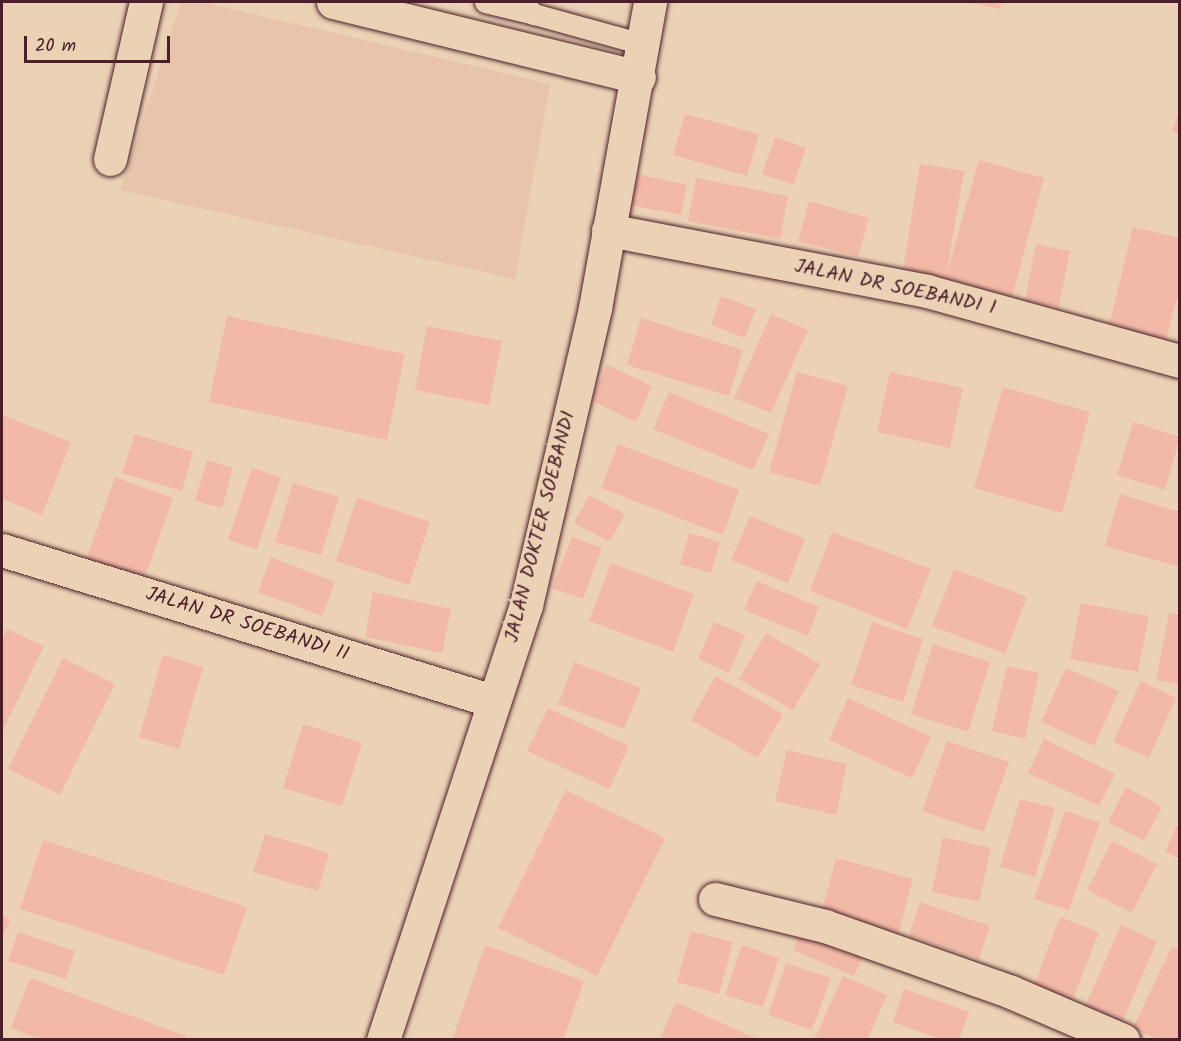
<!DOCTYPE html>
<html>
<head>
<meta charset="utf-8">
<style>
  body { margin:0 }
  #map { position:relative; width:1181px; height:1041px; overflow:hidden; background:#ecd2b4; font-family:Kalam,sans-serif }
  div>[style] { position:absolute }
  .built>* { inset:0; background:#e7c4ab }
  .building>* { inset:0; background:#f2baa6 }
  .roads { filter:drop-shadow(0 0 2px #4a1f2b) drop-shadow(0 0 2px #4a1f2b) }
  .lane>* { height:21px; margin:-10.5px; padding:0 10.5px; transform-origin:10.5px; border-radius:10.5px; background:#ecd2b4 }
  .street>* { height:33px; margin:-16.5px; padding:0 16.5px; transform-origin:16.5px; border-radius:16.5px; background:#ecd2b4 }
  .secondary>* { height:33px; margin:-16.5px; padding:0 16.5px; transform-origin:16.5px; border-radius:16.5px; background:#ecd2b4 }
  span { translate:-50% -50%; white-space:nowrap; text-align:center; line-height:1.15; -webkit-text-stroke:5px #ecd2b4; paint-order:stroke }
  .street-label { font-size:20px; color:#4a1f2b }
  .frame { position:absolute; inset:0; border:3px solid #4a1f2b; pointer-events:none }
  .scale { position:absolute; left:24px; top:36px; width:146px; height:27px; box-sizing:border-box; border:3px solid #4a1f2b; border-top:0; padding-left:8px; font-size:18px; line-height:21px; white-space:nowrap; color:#4a1f2b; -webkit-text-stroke:4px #ecd2b4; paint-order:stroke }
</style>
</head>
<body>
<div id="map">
  <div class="built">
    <div style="clip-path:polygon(181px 2px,202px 2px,550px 84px,515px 279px,120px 190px)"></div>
  </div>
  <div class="building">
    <div style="clip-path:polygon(967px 2px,1001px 2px,1000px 9px)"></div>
    <div style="clip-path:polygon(1180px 108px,1180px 134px,1172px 132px)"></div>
    <div style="clip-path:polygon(685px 114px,759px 134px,747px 176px,673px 155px)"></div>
    <div style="clip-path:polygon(775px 137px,806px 148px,793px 185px,762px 174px)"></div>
    <div style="clip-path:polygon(979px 160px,1044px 178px,1012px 297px,903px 270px,920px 164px,964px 171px,946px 276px)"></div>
    <div style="clip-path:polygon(638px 174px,687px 185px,681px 215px,631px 205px)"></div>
    <div style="clip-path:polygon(696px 178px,788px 196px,780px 239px,688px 221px)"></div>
    <div style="clip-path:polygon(809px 201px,869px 218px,858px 257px,798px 241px)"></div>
    <div style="clip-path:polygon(1133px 227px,1180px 238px,1180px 287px,1166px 340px,1109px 326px)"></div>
    <div style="clip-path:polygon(1036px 244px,1070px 251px,1059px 307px,1025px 301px)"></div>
    <div style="clip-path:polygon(721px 296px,756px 309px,745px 338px,711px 325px)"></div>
    <div style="clip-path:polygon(771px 314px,808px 330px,771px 413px,734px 398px)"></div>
    <div style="clip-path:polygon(227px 316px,405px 354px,387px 440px,209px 402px)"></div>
    <div style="clip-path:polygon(641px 318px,743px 350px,729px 396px,627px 365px)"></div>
    <div style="clip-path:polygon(427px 326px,502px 341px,489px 405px,415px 390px)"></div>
    <div style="clip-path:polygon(607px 365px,652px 386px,636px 422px,590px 400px)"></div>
    <div style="clip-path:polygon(797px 372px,848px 386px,820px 486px,769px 472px)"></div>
    <div style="clip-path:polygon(890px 372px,963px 388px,950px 448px,877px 432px)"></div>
    <div style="clip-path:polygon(1003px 387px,1090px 412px,1062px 513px,974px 488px)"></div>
    <div style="clip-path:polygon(669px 392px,769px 434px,753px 470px,653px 429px)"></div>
    <div style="clip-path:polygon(2px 415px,71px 442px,42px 515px,2px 499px)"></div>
    <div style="clip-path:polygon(1133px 422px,1180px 437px,1165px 490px,1117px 475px)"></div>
    <div style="clip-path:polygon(135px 434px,193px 452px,182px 491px,122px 473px)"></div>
    <div style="clip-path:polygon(618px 444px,739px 490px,723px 535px,601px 488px)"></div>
    <div style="clip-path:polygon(207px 460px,233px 468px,222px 508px,195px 501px)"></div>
    <div style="clip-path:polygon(252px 468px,281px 477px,257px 549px,228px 540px)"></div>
    <div style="clip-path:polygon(115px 477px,173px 498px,143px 583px,85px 563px)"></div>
    <div style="clip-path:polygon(293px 483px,339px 497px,321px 555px,275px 542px)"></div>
    <div style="clip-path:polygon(1120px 494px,1180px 512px,1180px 567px,1105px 546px)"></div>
    <div style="clip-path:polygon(589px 495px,625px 514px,610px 542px,574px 523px)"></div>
    <div style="clip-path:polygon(357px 497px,430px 522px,409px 585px,336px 561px)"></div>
    <div style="clip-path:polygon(750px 516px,805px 539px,788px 583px,731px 560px)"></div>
    <div style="clip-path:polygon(832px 532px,931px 569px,907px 629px,810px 591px)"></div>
    <div style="clip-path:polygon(689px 533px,720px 542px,711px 573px,680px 564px)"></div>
    <div style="clip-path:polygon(572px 537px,602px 548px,583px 599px,552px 588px)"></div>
    <div style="clip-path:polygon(271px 557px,335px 582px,322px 616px,258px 592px)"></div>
    <div style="clip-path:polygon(611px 563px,694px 594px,673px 652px,589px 621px)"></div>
    <div style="clip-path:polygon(954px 569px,1027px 597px,1005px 654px,932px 626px)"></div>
    <div style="clip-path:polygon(757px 581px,819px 607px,808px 636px,744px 610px)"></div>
    <div style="clip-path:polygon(373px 592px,451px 609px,442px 653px,365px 637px)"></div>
    <div style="clip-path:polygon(1081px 603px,1149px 616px,1138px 672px,1070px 659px)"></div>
    <div style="clip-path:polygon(1169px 613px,1180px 615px,1180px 685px,1156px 680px)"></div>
    <div style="clip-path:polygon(714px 622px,745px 635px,729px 673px,698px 659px)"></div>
    <div style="clip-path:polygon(872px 622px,923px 639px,903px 702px,851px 685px)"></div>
    <div style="clip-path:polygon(7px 629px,44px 646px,2px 732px,2px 641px)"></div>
    <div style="clip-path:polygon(766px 633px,820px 664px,793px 710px,739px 679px)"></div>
    <div style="clip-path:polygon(933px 644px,990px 662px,968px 732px,911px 714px)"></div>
    <div style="clip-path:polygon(163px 655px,203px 667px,179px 749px,139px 737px)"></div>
    <div style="clip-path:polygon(63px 658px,115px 684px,60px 795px,8px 769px)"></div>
    <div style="clip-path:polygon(574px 662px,641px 688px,624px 729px,558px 704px)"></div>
    <div style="clip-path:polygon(1007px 666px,1039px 673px,1025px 739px,992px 731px)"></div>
    <div style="clip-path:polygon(1066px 668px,1119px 691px,1094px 746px,1041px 722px)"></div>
    <div style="clip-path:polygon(716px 676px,783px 714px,758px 758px,691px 720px)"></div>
    <div style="clip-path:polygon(1141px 681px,1176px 698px,1149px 758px,1113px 742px)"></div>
    <div style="clip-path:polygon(848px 698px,931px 737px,912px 778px,829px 740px)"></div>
    <div style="clip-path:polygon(548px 708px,629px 746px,609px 789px,527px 751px)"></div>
    <div style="clip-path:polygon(303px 724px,362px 743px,342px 806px,283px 788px)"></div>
    <div style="clip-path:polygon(1044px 739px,1115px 774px,1099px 806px,1028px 773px)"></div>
    <div style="clip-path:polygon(947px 741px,1009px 762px,984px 832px,922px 811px)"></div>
    <div style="clip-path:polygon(787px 750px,847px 764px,836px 815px,775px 801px)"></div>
    <div style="clip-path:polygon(1126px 787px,1162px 807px,1144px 841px,1108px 822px)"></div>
    <div style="clip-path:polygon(566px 790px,665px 838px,597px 976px,498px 928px)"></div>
    <div style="clip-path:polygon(1020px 799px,1055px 808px,1035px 877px,1000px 867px)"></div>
    <div style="clip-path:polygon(1065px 811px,1100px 822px,1069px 910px,1034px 899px)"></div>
    <div style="clip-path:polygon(1180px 819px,1180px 859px,1165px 852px)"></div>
    <div style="clip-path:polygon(265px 834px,329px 853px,318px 891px,253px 872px)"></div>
    <div style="clip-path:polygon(943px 837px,991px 848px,979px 902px,932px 892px)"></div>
    <div style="clip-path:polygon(43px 840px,247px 907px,224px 975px,20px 909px)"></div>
    <div style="clip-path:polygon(1112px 841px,1157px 864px,1132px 913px,1087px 890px)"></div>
    <div style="clip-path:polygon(836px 858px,913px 879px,898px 935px,821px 914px)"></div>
    <div style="clip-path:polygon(920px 902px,990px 926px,979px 959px,909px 936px)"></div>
    <div style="clip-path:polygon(2px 915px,10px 920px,2px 938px)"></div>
    <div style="clip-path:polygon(1060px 917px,1099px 932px,1071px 1004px,1032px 990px)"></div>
    <div style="clip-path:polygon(1121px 925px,1157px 941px,1121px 1025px,1084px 1009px)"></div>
    <div style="clip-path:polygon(691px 931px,733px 942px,719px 994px,677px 982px)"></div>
    <div style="clip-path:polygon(801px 931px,862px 958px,854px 976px,793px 950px)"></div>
    <div style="clip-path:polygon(18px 932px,75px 951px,66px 979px,8px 961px)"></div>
    <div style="clip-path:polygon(485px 945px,584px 981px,563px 1040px,452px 1040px)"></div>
    <div style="clip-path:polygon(742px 945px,779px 958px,763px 1007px,725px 995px)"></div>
    <div style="clip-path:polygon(1172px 946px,1180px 950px,1180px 1040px,1159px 1040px,1133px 1028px)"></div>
    <div style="clip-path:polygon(786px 963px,831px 978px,812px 1030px,768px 1015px)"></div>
    <div style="clip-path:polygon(843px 976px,887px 995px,867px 1040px,814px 1040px)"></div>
    <div style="clip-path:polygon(30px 978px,186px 1036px,185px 1040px,42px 1040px,11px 1028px)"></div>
    <div style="clip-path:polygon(904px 989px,969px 1012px,959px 1040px,943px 1040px,893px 1022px)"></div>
    <div style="clip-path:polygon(676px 1002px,759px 1040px,659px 1040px)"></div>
  </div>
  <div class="roads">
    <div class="lane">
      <div style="left:485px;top:2px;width:50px;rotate:13.8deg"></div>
      <div style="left:521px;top:2px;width:18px;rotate:43deg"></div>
      <div style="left:534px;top:14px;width:113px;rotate:15.4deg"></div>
    </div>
    <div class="street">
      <div style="left:333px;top:2px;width:315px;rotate:13.8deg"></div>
      <div style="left:110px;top:159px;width:161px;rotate:-77.1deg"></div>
      <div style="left:608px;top:230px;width:325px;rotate:10.8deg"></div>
      <div style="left:927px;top:291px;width:263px;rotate:15.5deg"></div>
      <div style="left:2px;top:550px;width:514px;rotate:17.09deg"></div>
      <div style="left:715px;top:899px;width:113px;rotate:13.8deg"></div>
      <div style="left:825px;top:926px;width:197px;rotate:19.5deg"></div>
      <div style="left:1011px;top:992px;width:122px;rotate:23.2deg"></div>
    </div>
    <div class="secondary">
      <div style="left:383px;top:1040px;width:458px;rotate:-71.8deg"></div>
      <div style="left:526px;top:605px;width:305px;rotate:-76.9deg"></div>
      <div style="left:595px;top:308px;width:311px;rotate:-79.8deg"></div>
    </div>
  </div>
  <div class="street-label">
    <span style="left:895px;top:288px;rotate:12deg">JALAN DR SOEBANDI 1</span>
    <span style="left:541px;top:527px;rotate:-76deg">JALAN DOKTER SOEBANDI</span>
    <span style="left:247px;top:625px;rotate:17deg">JALAN DR SOEBANDI II</span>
  </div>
  <div class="frame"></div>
  <div class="scale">20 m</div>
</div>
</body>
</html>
